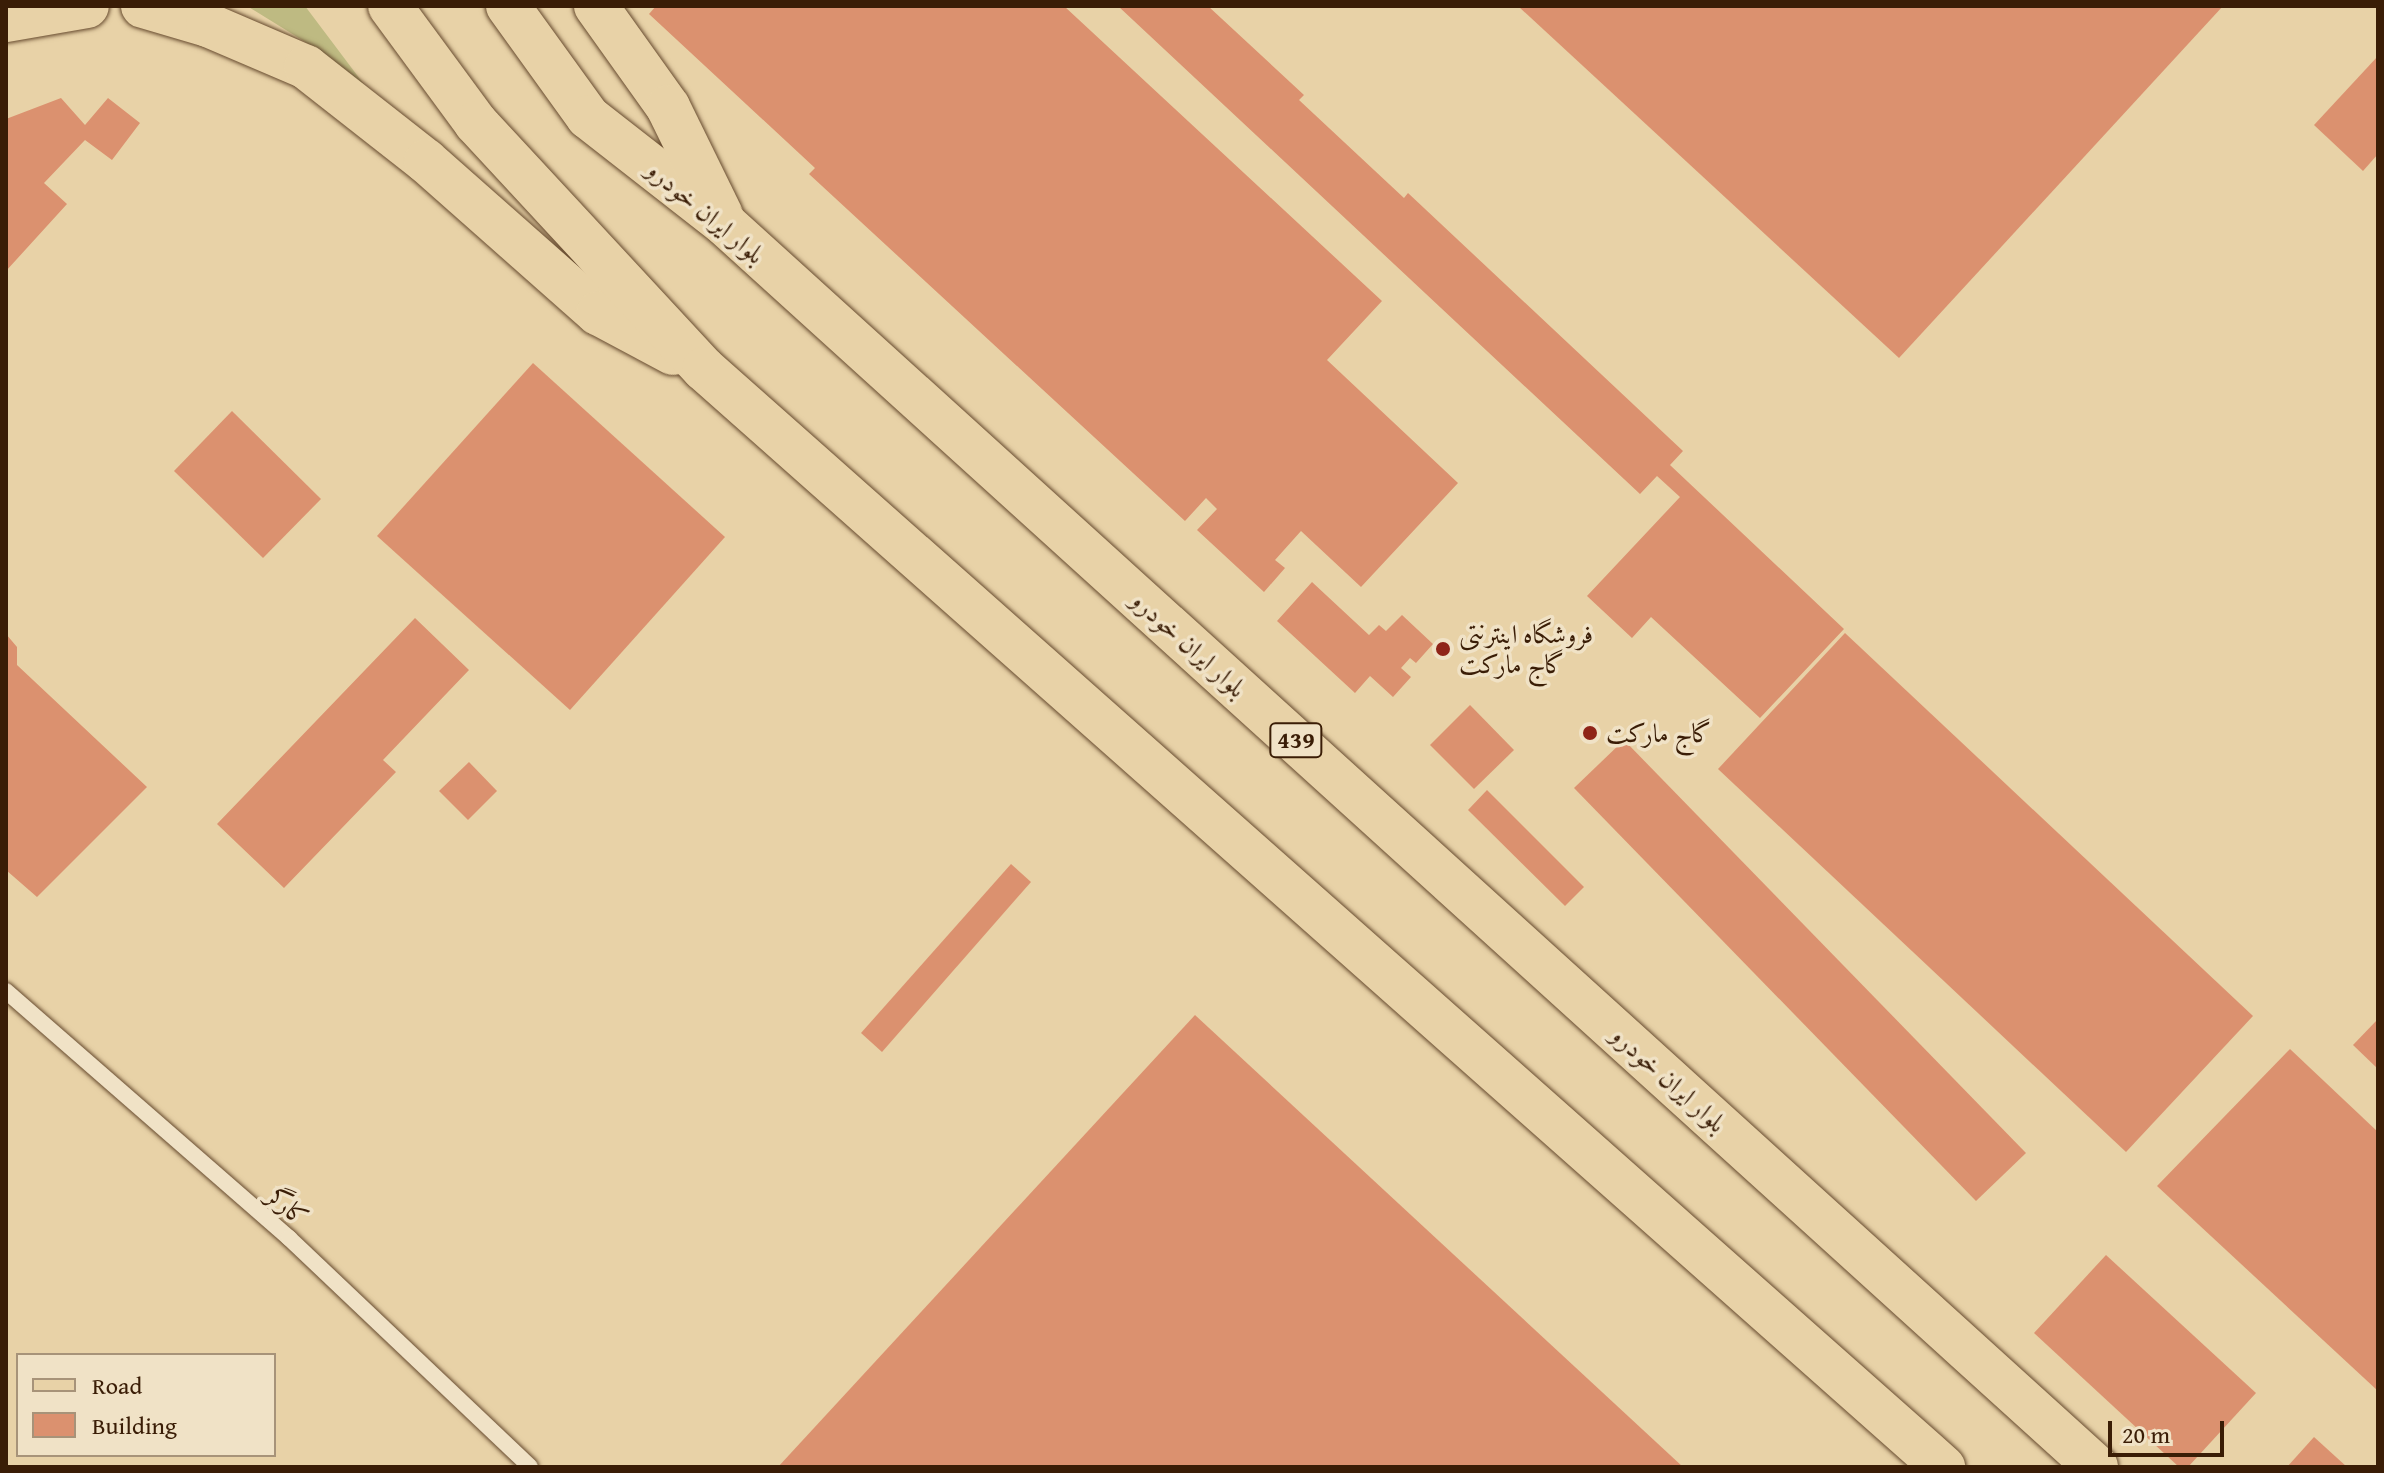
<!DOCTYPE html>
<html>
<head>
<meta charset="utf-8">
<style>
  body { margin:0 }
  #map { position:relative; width:2384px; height:1473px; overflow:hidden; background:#e8d2a7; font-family:"Gentium Book Plus",Amiri,serif }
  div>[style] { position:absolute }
  .green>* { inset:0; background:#beba82 }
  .building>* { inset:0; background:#db916f }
  .roads { filter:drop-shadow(0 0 2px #664a2e) drop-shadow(0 0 2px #664a2e) }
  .lane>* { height:16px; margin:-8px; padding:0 8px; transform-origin:8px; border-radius:8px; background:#f0e2c6 }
  .primary>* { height:44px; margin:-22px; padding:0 22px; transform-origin:22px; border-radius:22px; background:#e8d2a7 }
  .dots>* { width:22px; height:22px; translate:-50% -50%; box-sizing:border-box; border:4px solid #f0e2c6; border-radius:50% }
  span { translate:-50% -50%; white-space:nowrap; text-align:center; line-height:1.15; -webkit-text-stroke:7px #f0e2c6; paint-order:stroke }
  .shield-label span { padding:2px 6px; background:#f0e2c6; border:2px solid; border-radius:6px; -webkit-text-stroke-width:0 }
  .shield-label { font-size:24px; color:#3a1d06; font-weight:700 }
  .street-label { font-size:26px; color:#3a1d06 }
  .poi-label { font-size:26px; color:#3a1d06 }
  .left { translate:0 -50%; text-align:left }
  .frame { position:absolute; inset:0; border:8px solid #3a1d06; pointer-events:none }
  .legend { position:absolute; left:16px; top:1353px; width:260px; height:104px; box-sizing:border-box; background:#f0e2c6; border:2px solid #a79379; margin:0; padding:10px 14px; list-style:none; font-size:24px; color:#3a1d06 }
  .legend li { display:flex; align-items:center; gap:16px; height:40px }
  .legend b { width:40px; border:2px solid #a79379 }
  .scale { position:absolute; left:2108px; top:1421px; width:116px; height:36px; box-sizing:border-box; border:4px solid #3a1d06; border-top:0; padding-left:10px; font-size:24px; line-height:28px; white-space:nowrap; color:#3a1d06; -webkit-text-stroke:6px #f0e2c6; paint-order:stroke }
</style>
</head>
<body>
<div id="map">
  <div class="green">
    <div style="clip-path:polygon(247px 6px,305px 6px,375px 99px,315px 48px)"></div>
  </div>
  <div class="building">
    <div style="clip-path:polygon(656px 6px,1064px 6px,1382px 301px,1327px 360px,1458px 483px,1361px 587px,1301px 531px,1275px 560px,1285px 568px,1264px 592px,1197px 530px,1217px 509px,1206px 498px,1185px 521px,809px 174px,815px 168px,649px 14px)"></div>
    <div style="clip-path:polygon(1118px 6px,1208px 6px,1304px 95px,1299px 100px,1404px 198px,1408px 193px,1683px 451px,1670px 465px,1844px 629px,1760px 718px,1651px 617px,1632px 638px,1587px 596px,1680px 497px,1657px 476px,1640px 494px)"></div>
    <div style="clip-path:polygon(1518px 6px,2223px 6px,1899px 358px)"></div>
    <div style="clip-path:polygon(2378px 56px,2378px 154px,2363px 171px,2314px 125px)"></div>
    <div style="clip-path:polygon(61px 98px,85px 125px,108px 98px,140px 123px,112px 160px,85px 140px,44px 183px,67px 204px,6px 271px,6px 119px)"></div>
    <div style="clip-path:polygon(533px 363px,725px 537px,570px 710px,377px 536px)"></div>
    <div style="clip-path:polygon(232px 411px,321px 499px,263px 558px,174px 471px)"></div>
    <div style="clip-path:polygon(1312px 582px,1369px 635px,1379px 625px,1386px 631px,1402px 615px,1433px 644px,1416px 663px,1410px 658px,1401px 668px,1411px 677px,1393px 697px,1370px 676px,1355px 693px,1277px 621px)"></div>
    <div style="clip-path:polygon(415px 618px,469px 670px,383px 760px,396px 772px,284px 888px,217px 824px)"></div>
    <div style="clip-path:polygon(1845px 633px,2253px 1016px,2126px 1152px,1718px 769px)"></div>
    <div style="clip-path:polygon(6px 634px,17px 647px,17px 665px,147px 787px,37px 897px,6px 870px)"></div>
    <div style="clip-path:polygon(1470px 705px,1514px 750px,1474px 789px,1430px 745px)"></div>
    <div style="clip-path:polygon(1624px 740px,2026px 1153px,1976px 1201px,1574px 788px)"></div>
    <div style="clip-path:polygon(469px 762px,497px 791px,468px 820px,439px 791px)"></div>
    <div style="clip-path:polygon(1487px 790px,1584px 887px,1565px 906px,1468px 810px)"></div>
    <div style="clip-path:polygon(1011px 864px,1031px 882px,882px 1052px,861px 1033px)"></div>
    <div style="clip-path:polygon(1195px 1015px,1683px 1467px,778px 1467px)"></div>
    <div style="clip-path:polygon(2378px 1019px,2378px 1069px,2353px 1045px)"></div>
    <div style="clip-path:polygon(2290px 1049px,2378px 1132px,2378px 1391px,2157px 1186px)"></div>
    <div style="clip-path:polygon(2106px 1255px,2256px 1393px,2188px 1467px,2179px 1467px,2034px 1333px)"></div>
    <div style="clip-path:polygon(2314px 1437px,2347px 1467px,2287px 1467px)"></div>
  </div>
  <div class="roads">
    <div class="lane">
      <div style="left:6px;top:991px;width:376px;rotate:41.1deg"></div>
      <div style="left:289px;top:1238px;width:332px;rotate:43.5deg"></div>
    </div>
    <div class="primary">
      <div style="left:143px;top:6px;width:68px;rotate:16.3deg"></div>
      <div style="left:208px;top:25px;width:107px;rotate:23.2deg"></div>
      <div style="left:306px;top:67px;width:152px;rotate:38.1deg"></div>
      <div style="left:426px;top:161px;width:230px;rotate:41.5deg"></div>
      <div style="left:598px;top:313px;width:85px;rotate:28.1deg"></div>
      <div style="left:390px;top:6px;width:145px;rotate:53.7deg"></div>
      <div style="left:476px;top:123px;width:335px;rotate:47.2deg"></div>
      <div style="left:704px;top:369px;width:1656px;rotate:41.55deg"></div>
      <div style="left:508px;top:6px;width:137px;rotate:54.2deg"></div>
      <div style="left:588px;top:117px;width:175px;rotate:38deg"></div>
      <div style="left:726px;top:225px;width:1849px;rotate:42.19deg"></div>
      <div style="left:596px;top:6px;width:124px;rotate:54.5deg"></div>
      <div style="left:668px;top:107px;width:120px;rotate:63.9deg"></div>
      <div style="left:6px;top:20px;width:82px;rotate:-9.8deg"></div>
    </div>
  </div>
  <div class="dots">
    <div style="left:1443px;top:649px;background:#8f2418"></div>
    <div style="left:1590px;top:733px;background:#8f2418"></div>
  </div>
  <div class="shield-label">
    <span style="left:1296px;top:740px">439</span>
  </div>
  <div class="street-label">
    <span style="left:706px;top:212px;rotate:40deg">بلوار ایران خودرو</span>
    <span style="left:1189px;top:644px;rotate:42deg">بلوار ایران خودرو</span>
    <span style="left:1669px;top:1079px;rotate:42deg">بلوار ایران خودرو</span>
    <span style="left:288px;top:1206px;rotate:42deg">کارگر</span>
  </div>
  <div class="poi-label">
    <span class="left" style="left:1459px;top:649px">فروشگاه اینترنتی<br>گاج مارکت</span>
    <span class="left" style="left:1606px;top:733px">گاج مارکت</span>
  </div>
  <div class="frame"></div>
  <ul class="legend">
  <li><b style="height:10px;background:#e8d2a7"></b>Road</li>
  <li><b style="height:22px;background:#db916f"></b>Building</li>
  </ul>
  <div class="scale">20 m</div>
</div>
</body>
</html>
